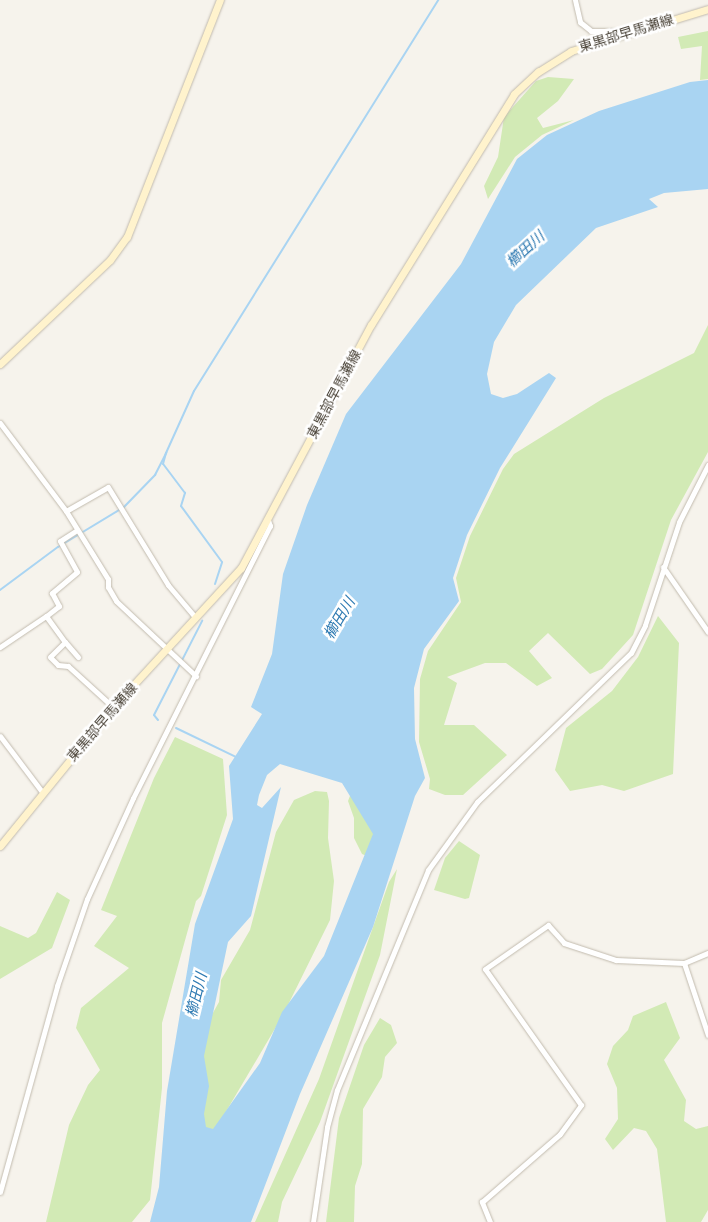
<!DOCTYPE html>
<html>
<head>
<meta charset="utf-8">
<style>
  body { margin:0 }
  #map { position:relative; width:708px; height:1222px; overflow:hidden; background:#f6f3ec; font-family:"IBM Plex Sans","Noto Sans JP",sans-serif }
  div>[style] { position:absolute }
  .green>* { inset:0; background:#d2eab5 }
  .water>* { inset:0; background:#a9d4f2 }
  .stream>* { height:2px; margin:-1px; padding:0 1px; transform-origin:1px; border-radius:1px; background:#a9d4f2 }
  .roads { filter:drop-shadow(0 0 1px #c2bbae) drop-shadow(0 0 1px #c2bbae) }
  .street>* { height:5px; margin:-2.5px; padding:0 2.5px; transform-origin:2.5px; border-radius:2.5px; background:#fff }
  .secondary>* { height:7px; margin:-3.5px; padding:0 3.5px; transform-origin:3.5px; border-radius:3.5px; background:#fff3cd }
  span { translate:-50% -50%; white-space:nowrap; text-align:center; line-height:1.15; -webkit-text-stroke:5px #fff; paint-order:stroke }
  .street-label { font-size:14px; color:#4b4439 }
  .water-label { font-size:15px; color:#2e7ab2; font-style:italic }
</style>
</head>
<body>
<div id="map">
  <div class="green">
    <div style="clip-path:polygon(708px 31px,708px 79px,700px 80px,702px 46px,681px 49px,678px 37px)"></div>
    <div style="clip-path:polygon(548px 77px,574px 79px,558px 101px,537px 118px,543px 128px,574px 120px,542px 135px,515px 157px,488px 199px,484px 186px,498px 157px,504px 117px,536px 81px)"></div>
    <div style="clip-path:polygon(708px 325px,708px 452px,671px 520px,633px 635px,602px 669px,590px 674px,548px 633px,529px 651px,552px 678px,537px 686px,506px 663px,485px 663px,447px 677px,457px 683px,444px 725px,474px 725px,507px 755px,463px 795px,445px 795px,429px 789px,430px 779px,419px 742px,420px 679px,428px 651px,461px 602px,456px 578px,470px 536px,503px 469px,514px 454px,604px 398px,694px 353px)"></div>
    <div style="clip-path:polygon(658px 616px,679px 643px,673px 774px,624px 791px,602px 785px,570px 791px,555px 770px,566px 728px,612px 691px,638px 657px)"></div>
    <div style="clip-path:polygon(175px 737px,223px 759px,227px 815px,201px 896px,196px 901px,162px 1023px,162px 1088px,150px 1200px,132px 1222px,46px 1222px,69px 1125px,88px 1085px,100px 1070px,76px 1028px,81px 1008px,129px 968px,94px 946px,117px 916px,101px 910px,154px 778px)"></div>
    <div style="clip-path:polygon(353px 788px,383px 808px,367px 856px,362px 854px,354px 838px,354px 818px,348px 801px)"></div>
    <div style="clip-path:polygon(315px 791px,327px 792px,329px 801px,328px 838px,334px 881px,330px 920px,283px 1015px,211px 1137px,192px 1118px,209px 1020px,219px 1002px,221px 980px,250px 930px,276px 832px,294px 800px)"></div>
    <div style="clip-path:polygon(459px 841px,480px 855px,469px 898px,465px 899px,434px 890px,445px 858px)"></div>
    <div style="clip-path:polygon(397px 869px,380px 955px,320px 1122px,282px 1202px,278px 1222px,255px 1222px,319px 1079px,389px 882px)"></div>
    <div style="clip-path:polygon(57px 892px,70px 900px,52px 948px,0 979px,0 926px,28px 938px,36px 933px)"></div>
    <div style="clip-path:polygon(666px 1002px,680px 1038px,664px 1060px,686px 1100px,684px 1121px,696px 1129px,708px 1126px,708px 1210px,701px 1222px,666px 1222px,657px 1149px,646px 1131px,634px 1128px,613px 1150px,605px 1139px,618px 1119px,617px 1088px,607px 1064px,613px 1046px,628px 1030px,633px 1016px)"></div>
    <div style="clip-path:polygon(380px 1018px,391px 1025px,397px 1043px,385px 1057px,382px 1077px,363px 1109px,362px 1164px,355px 1186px,354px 1222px,326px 1222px,339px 1118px,364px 1045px)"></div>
  </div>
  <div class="water">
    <div style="clip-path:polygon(evenodd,708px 80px,708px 189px,664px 193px,649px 199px,658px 207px,596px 228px,516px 305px,494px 342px,487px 374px,491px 394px,503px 398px,517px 394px,549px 373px,556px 378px,500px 468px,467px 535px,453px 578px,459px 601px,424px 649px,414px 688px,415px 739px,425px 778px,415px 796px,373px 927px,300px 1094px,251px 1222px,150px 1222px,159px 1187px,167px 1091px,195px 924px,233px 819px,229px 766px,262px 714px,251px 707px,272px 654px,283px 574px,307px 505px,346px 414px,461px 264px,517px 159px,547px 135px,599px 111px,690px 82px,708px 80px,280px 764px,342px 783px,373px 834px,324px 956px,282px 1012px,260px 1063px,213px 1129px,206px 1127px,204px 1114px,209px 1086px,204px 1056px,228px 942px,251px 916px,281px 787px,262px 808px,257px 805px,259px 795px,267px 775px,280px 764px)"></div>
  </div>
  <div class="stream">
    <div style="left:215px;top:584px;width:23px;rotate:-72deg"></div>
    <div style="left:222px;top:562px;width:69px;rotate:-126.2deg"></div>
    <div style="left:181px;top:506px;width:14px;rotate:-73deg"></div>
    <div style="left:185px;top:493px;width:36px;rotate:-127deg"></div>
    <div style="left:163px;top:464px;width:11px;rotate:-75deg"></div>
    <div style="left:166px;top:453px;width:68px;rotate:-65.7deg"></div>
    <div style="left:194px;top:391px;width:461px;rotate:-58deg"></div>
    <div style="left:0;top:590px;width:72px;rotate:-36.6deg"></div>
    <div style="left:58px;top:547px;width:77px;rotate:-31.2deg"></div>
    <div style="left:124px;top:507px;width:45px;rotate:-45.9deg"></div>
    <div style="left:155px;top:475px;width:25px;rotate:-63deg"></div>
    <div style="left:158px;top:720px;width:6px;rotate:-129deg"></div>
    <div style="left:154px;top:715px;width:106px;rotate:-62.9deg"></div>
    <div style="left:176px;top:728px;width:67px;rotate:25.8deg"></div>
  </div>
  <div class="roads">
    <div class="street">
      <div style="left:575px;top:0;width:23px;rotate:77deg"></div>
      <div style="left:580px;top:22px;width:14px;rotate:39deg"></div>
      <div style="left:591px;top:31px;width:40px"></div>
      <div style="left:0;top:423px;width:110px;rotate:53.1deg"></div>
      <div style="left:66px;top:511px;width:80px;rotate:58.3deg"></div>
      <div style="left:108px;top:579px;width:8px;rotate:90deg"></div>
      <div style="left:108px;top:587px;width:16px;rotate:60deg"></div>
      <div style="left:116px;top:601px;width:110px;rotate:43.2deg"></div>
      <div style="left:66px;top:511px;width:48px;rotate:-29.7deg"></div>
      <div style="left:108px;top:487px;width:115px;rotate:58.5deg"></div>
      <div style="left:168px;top:585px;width:42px;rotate:49.8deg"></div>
      <div style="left:77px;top:530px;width:20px;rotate:147deg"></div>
      <div style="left:60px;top:541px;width:35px;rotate:61deg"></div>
      <div style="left:77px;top:572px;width:33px;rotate:140deg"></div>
      <div style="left:52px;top:593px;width:15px;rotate:62deg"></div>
      <div style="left:59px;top:606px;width:16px;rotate:142deg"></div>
      <div style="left:46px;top:616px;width:32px;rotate:54deg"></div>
      <div style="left:65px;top:642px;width:21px;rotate:135deg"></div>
      <div style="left:50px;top:657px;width:11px;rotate:45deg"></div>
      <div style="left:58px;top:665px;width:10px;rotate:6deg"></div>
      <div style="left:68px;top:666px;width:61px;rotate:42.3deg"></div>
      <div style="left:663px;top:567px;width:79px;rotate:55.3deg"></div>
      <div style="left:65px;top:642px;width:20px;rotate:49deg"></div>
      <div style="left:0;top:647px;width:55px;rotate:-34deg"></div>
      <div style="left:0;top:736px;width:71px;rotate:53deg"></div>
      <div style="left:684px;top:963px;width:76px;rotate:71.6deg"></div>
      <div style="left:0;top:1192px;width:214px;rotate:-74.5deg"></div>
      <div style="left:57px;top:986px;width:92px;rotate:-71deg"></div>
      <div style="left:87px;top:899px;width:111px;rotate:-65.5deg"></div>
      <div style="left:133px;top:798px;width:305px;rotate:-63.3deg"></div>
      <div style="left:270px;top:526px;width:6px;rotate:-108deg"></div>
      <div style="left:313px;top:1222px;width:96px;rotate:-81.6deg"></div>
      <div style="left:327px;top:1127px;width:38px;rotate:-75deg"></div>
      <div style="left:337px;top:1090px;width:238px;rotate:-67.5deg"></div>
      <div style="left:428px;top:870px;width:84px;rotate:-54.2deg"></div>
      <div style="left:477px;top:802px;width:214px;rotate:-44.1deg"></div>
      <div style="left:631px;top:653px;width:31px;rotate:-63deg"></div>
      <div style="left:645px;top:625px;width:108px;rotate:-71.7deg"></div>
      <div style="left:679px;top:522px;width:64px;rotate:-63deg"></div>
      <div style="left:490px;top:1222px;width:22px;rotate:-112deg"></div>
      <div style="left:482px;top:1202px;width:103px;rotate:-41.1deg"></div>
      <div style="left:560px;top:1134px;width:36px;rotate:-54deg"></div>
      <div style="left:581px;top:1105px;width:166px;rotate:-125.2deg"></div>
      <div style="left:485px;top:969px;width:77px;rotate:-34.9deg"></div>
      <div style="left:548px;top:925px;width:24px;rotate:48deg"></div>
      <div style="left:564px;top:943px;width:55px;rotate:18.1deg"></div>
      <div style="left:616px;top:960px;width:68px;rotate:2.5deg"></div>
      <div style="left:684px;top:963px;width:26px;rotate:-23deg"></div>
    </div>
    <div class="secondary">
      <div style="left:0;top:364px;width:151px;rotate:-43.4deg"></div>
      <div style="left:110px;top:260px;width:29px;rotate:-54deg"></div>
      <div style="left:127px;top:237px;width:255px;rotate:-68.6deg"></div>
      <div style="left:0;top:846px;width:179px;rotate:-50.9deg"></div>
      <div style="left:113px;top:707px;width:189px;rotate:-47.4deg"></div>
      <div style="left:241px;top:568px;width:276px;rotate:-61.9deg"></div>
      <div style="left:371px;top:325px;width:272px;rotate:-58.2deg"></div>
      <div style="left:514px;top:94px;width:33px;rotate:-43deg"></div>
      <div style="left:538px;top:72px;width:39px;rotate:-32deg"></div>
      <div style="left:571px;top:51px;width:143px;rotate:-17deg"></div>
    </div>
  </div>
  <div class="street-label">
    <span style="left:626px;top:33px;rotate:-17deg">東黒部早馬瀬線</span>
    <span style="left:334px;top:394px;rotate:-62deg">東黒部早馬瀬線</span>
    <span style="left:102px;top:722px;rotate:-49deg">東黒部早馬瀬線</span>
  </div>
  <div class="water-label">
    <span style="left:525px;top:249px;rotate:-42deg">櫛田川</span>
    <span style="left:339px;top:618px;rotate:-59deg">櫛田川</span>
    <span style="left:196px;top:995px;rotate:-76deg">櫛田川</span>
  </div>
</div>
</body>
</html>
